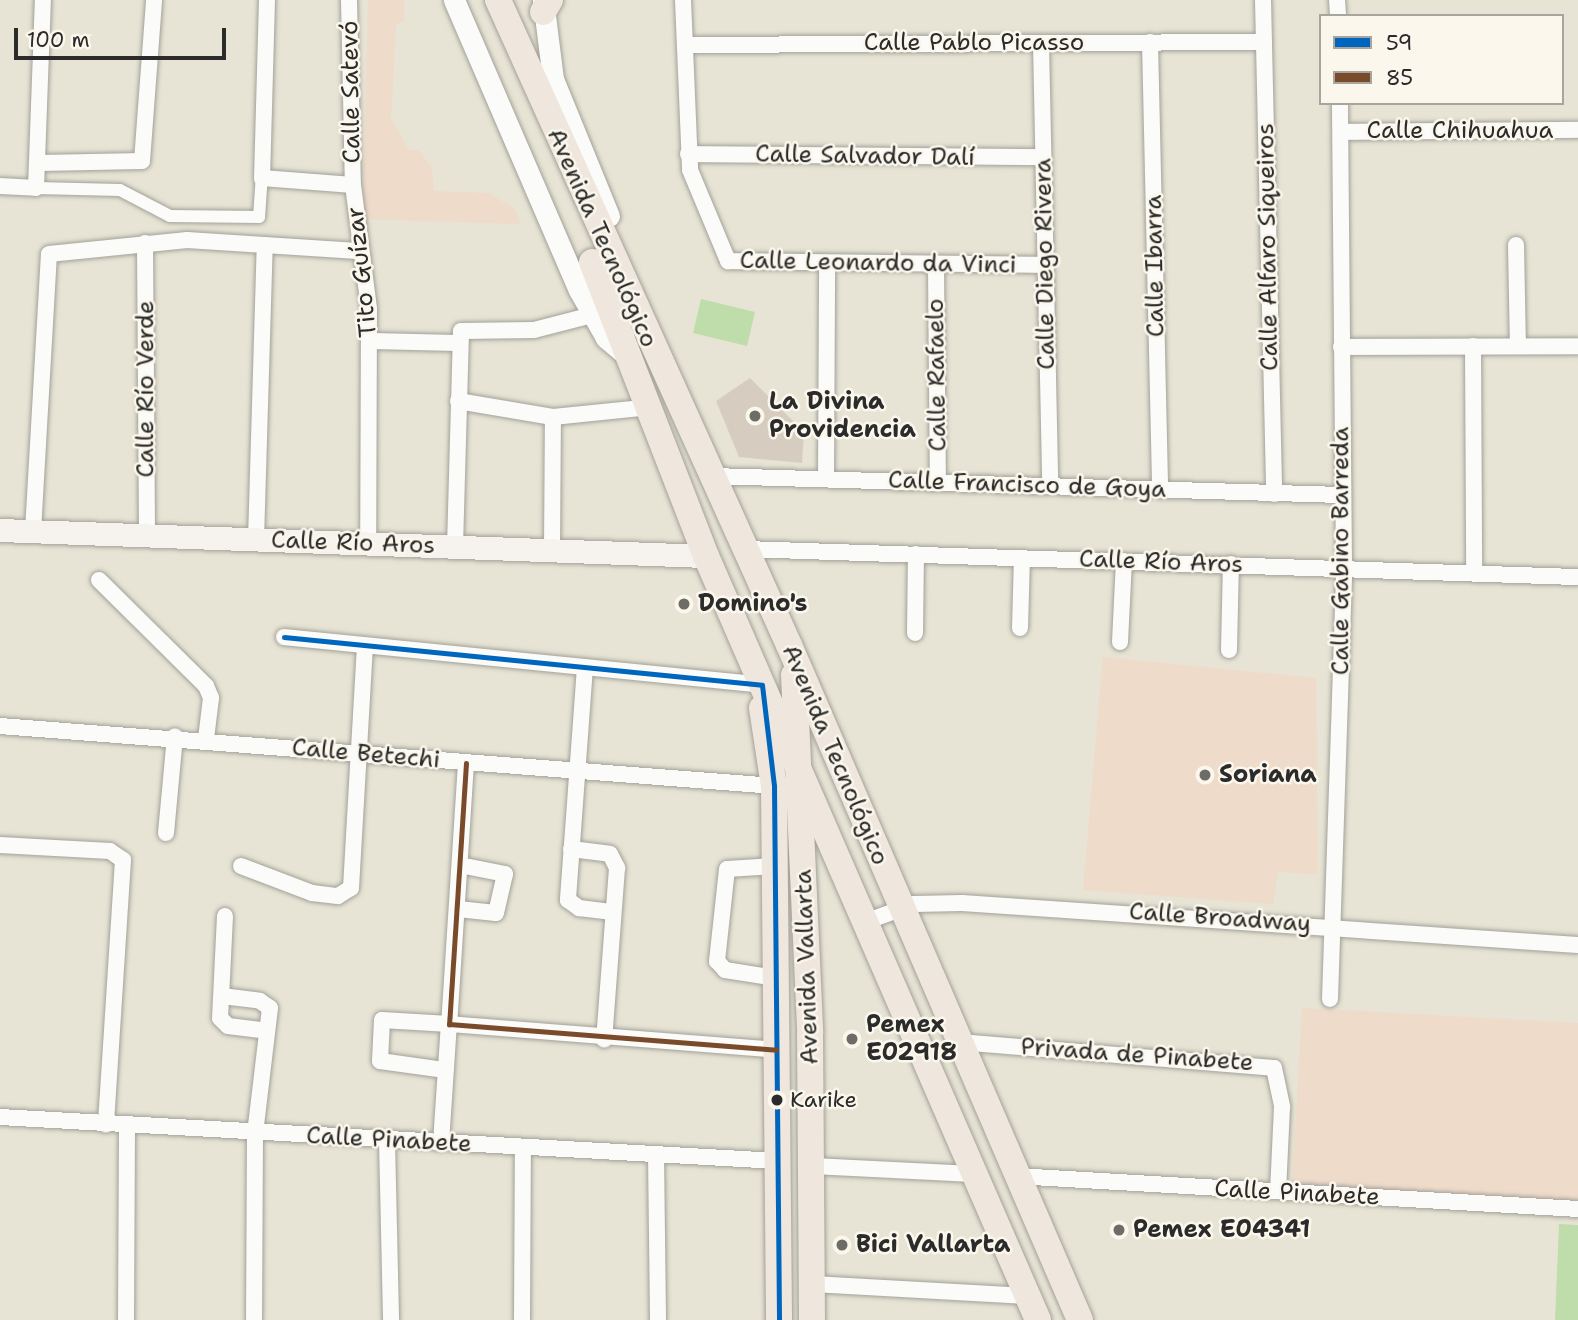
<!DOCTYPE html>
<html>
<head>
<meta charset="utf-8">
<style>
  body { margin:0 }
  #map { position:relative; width:1578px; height:1320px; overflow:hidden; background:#e7e4d5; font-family:"Shantell Sans",sans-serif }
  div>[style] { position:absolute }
  .built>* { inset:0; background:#efdbca }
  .green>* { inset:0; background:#bfdcab }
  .building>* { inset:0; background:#d6cdc0 }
  .roads { filter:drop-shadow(0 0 2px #a3a199) drop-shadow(0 0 2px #a3a199) }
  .pedestrian>* { height:12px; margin:-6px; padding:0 6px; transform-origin:6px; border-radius:6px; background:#fbfbf9 }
  .minor>* { height:16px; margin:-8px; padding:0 8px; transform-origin:8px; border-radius:8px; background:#fbfbf9 }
  .tertiary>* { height:21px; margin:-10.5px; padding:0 10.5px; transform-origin:10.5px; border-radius:10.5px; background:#fbfbf9 }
  .secondary>* { height:23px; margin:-11.5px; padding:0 11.5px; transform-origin:11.5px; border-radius:11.5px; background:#f6f2ee }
  .primary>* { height:26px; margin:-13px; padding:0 13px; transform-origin:13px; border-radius:13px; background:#efe6de }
  .bus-1>* { height:5px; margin:-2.5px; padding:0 2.5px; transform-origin:2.5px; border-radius:2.5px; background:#0065bd }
  .bus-2>* { height:5px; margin:-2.5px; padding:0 2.5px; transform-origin:2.5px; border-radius:2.5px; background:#7a4b2a }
  .dots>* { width:19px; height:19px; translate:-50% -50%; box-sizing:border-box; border:4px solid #fbf7ec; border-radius:50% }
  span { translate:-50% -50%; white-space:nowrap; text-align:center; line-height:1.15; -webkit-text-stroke:5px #fbf7ec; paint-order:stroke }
  .bus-label { font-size:22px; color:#2b2b2b }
  .left { translate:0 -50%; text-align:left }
  .street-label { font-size:24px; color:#2b2b2b }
  .poi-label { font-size:24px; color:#2b2b2b; font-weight:700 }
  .legend { position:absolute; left:1319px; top:14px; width:245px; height:91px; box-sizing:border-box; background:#fbf7ec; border:2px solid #a8a59f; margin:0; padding:9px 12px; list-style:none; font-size:21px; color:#2b2b2b }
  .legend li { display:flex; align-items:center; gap:14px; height:35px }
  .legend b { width:35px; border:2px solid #a8a59f }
  .scale { position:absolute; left:14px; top:28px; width:212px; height:32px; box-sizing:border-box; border:4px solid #2b2b2b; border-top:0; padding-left:9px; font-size:21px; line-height:24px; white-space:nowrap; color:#2b2b2b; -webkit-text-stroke:5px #fbf7ec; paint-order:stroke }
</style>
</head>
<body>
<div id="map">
  <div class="built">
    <div style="clip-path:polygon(368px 0,404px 0,404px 21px,396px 24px,391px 119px,409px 150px,418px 150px,432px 168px,434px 191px,489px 193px,515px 209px,520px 224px,363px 219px)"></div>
    <div style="clip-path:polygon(1103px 657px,1316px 678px,1318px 874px,1278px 872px,1273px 904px,1083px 890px)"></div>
    <div style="clip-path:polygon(1302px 1008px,1578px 1023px,1578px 1203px,1292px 1188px)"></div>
  </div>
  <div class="green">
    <div style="clip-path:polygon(701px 299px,755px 312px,747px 346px,693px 333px)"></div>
    <div style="clip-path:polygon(1559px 1224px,1578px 1225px,1578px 1320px,1555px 1320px)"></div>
  </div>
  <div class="building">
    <div style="clip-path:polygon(750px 378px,804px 432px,802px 463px,739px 457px,716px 401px)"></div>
  </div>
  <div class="roads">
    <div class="pedestrian">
      <div style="left:36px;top:188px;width:84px;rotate:1.4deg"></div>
      <div style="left:120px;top:190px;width:56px;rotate:27.5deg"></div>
      <div style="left:170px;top:216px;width:89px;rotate:0.6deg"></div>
      <div style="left:259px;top:217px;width:39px;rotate:-86deg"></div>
    </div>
    <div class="minor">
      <div style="left:267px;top:0;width:178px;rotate:91.6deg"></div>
      <div style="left:262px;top:178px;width:91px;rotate:4.4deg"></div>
      <div style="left:349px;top:0;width:185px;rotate:88.8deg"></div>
      <div style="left:353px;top:185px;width:125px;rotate:82.6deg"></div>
      <div style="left:369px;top:309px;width:235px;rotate:90.2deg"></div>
      <div style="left:683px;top:0;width:170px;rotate:87.6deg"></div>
      <div style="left:690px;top:170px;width:99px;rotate:67.3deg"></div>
      <div style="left:728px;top:261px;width:318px;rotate:0.7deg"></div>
      <div style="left:1263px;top:0;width:494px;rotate:88.7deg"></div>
      <div style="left:1337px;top:0;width:16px;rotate:86deg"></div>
      <div style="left:1150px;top:42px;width:448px;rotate:88.7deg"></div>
      <div style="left:1041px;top:43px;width:443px;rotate:88.8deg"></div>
      <div style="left:685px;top:45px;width:579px;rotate:-0.3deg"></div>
      <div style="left:1341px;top:132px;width:237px;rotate:-0.5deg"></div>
      <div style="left:688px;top:154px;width:355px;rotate:0.5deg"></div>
      <div style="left:40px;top:163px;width:102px;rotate:-1.1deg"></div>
      <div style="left:142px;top:161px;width:161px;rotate:-85.7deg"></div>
      <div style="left:0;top:186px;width:36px;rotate:3deg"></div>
      <div style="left:36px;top:188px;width:188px;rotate:-87.9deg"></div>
      <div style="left:145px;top:243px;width:293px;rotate:89.6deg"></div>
      <div style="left:1516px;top:245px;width:101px;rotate:88.9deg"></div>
      <div style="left:936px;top:266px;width:217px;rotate:89.5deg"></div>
      <div style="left:370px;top:341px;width:89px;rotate:1.3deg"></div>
      <div style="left:1473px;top:346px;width:227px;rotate:89.7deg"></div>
      <div style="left:1341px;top:347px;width:237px;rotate:-0.2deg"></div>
      <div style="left:458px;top:401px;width:96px;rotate:9.6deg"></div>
      <div style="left:553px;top:417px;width:100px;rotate:-5.8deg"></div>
      <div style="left:712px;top:476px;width:630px;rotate:1.73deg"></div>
      <div style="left:826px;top:478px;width:212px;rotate:-89.7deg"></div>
      <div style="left:33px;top:531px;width:277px;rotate:-86.7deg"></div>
      <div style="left:49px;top:254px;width:139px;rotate:-5.8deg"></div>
      <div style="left:187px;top:240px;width:171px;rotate:3.7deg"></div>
      <div style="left:256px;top:540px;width:295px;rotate:-88.3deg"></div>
      <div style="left:455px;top:547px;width:216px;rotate:-88.4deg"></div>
      <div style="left:461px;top:331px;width:73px;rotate:-0.8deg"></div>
      <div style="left:534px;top:330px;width:60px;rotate:-14.5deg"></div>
      <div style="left:745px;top:549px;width:833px;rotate:1.93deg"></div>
      <div style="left:552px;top:550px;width:133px;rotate:-89.6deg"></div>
      <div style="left:99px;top:580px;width:151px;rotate:44.7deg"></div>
      <div style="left:206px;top:686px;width:13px;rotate:67deg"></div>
      <div style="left:211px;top:698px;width:41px;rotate:97deg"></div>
      <div style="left:1020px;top:628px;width:70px;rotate:-88.4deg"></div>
      <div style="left:915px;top:633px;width:79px;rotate:-89.3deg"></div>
      <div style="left:284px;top:637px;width:480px;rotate:5.7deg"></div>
      <div style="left:1120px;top:642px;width:81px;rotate:-87.2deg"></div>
      <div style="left:1229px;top:650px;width:86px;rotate:-88.7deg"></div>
      <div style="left:585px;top:667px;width:234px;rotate:94.2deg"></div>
      <div style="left:568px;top:900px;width:14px;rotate:36deg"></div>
      <div style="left:579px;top:908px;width:34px;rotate:7deg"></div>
      <div style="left:0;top:726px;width:776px;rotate:4.43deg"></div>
      <div style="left:466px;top:763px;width:262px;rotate:93.7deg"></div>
      <div style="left:449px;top:1024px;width:328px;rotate:4.5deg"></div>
      <div style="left:166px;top:833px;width:97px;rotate:-84.7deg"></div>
      <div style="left:0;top:845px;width:110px;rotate:3.1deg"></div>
      <div style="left:110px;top:851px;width:16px;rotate:35deg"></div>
      <div style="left:123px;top:860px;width:265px;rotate:93.7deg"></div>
      <div style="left:571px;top:849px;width:39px;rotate:7deg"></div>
      <div style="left:610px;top:854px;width:16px;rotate:63deg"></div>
      <div style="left:617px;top:868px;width:172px;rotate:94.3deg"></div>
      <div style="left:241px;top:866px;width:76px;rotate:20.8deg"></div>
      <div style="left:312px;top:893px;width:26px;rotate:7deg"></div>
      <div style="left:338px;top:896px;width:15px;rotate:-32deg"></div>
      <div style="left:351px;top:888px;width:243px;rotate:-86.7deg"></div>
      <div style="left:775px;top:866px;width:48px;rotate:176.4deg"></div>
      <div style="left:727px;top:869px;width:93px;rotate:96.2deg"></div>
      <div style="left:717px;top:961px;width:12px;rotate:48deg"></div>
      <div style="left:725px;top:970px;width:52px;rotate:8.9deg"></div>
      <div style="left:458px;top:909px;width:38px;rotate:6deg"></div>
      <div style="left:496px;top:913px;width:40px;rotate:-77deg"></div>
      <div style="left:505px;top:874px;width:46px;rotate:-168.7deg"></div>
      <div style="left:225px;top:916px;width:102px;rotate:92.8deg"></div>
      <div style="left:220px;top:1018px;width:11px;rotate:45deg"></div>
      <div style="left:228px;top:1026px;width:39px;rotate:7deg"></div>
      <div style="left:865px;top:922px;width:52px;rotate:-20.2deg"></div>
      <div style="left:914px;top:904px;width:48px;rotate:-1.2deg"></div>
      <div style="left:962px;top:903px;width:617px;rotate:3.9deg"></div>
      <div style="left:222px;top:996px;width:38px;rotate:7deg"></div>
      <div style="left:260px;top:1001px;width:12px;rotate:35deg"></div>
      <div style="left:270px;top:1008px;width:126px;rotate:96.8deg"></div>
      <div style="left:255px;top:1133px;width:187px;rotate:90.3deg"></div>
      <div style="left:1330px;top:999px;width:432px;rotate:-88.1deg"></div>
      <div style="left:1344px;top:567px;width:464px;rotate:-90.5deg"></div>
      <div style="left:958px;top:1042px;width:317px;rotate:4.7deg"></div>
      <div style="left:1274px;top:1068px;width:40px;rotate:78deg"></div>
      <div style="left:1282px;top:1107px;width:84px;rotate:92.7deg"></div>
      <div style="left:0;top:1117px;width:778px;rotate:3.24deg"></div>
      <div style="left:387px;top:1141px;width:179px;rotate:88.7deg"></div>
      <div style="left:441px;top:1143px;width:119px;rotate:-86.2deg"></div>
      <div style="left:449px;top:1024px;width:67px;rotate:-176.6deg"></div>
      <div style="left:382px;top:1020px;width:41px;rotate:92.8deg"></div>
      <div style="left:380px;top:1061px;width:66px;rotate:7.9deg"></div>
      <div style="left:656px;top:1154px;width:166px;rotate:89.3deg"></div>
      <div style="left:811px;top:1166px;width:164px;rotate:2.8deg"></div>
      <div style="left:1016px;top:1176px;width:563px;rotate:3.36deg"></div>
      <div style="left:812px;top:1284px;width:216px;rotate:3.2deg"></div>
      <div style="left:126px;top:1320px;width:194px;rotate:-89.7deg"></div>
      <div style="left:522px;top:1320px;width:173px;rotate:-89.7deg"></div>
    </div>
    <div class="tertiary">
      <div style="left:454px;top:0;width:316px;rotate:66.7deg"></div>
      <div style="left:579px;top:290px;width:55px;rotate:60.6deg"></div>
      <div style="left:606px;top:338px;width:30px;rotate:40deg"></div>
      <div style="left:543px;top:0;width:80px;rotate:82.8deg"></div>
      <div style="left:553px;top:79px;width:148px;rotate:67.8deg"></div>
    </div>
    <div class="secondary">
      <div style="left:0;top:530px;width:706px;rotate:2.11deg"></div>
    </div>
    <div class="primary">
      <div style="left:498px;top:0;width:708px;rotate:65.72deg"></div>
      <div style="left:789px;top:645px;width:735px;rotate:66.68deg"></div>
      <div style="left:543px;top:12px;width:14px;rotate:-60deg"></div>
      <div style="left:592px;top:262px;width:315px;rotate:68.8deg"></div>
      <div style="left:706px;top:556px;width:833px;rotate:66.51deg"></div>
      <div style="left:794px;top:675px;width:358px;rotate:87.4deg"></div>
      <div style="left:810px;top:1033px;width:287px;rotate:89.6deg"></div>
      <div style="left:762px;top:708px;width:79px;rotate:81.3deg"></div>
      <div style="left:774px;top:786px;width:534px;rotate:89.46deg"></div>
    </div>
  </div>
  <div class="bus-1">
    <div style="left:284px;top:637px;width:480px;rotate:5.7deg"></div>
    <div style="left:762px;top:685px;width:102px;rotate:83.2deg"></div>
    <div style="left:774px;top:786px;width:534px;rotate:89.46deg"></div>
  </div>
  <div class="bus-2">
    <div style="left:466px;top:763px;width:262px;rotate:93.7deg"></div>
    <div style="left:449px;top:1024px;width:328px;rotate:4.5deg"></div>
  </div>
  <div class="dots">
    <div style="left:755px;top:416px;background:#6d6c66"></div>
    <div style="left:684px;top:604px;background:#6d6c66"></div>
    <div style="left:1205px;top:775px;background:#6d6c66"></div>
    <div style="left:852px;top:1039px;background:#6d6c66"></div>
    <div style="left:777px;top:1100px;background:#2b2b2b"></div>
    <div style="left:1119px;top:1230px;background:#6d6c66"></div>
    <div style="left:842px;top:1245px;background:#6d6c66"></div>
  </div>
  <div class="bus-label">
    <span class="left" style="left:790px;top:1100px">Karike</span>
  </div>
  <div class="street-label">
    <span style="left:974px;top:43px">Calle Pablo Picasso</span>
    <span style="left:351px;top:92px;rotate:-91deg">Calle Satevó</span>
    <span style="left:1460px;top:131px">Calle Chihuahua</span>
    <span style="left:865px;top:156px;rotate:1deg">Calle Salvador Dalí</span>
    <span style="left:602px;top:238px;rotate:66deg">Avenida Tecnológico</span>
    <span style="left:1268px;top:247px;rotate:-91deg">Calle Alfaro Siqueiros</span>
    <span style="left:878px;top:263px;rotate:1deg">Calle Leonardo da Vinci</span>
    <span style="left:1045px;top:264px;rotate:-91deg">Calle Diego Rivera</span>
    <span style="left:1155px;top:266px;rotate:-91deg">Calle Ibarra</span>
    <span style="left:362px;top:272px;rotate:-96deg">Tito Guízar</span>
    <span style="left:937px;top:375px;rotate:-91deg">Calle Rafaelo</span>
    <span style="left:146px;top:389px;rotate:-90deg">Calle Río Verde</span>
    <span style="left:1027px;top:485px;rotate:2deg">Calle Francisco de Goya</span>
    <span style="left:353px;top:543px;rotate:2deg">Calle Río Aros</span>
    <span style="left:1341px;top:551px;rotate:-90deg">Calle Gabino Barreda</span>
    <span style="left:1161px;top:562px;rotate:2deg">Calle Río Aros</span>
    <span style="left:366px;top:754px;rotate:5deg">Calle Betechi</span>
    <span style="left:835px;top:755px;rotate:67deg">Avenida Tecnológico</span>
    <span style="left:1220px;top:918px;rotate:4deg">Calle Broadway</span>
    <span style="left:807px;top:967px;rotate:-92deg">Avenida Vallarta</span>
    <span style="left:1137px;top:1055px;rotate:4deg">Privada de Pinabete</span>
    <span style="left:389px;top:1140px;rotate:3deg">Calle Pinabete</span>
    <span style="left:1297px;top:1193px;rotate:3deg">Calle Pinabete</span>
  </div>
  <div class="poi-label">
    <span class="left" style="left:769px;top:416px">La Divina<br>Providencia</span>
    <span class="left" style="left:698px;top:604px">Domino's</span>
    <span class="left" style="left:1219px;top:775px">Soriana</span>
    <span class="left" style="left:866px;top:1039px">Pemex<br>E02918</span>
    <span class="left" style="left:1133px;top:1230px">Pemex E04341</span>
    <span class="left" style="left:856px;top:1245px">Bici Vallarta</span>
  </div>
  <ul class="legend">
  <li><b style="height:9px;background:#0065bd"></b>59</li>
  <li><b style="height:9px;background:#7a4b2a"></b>85</li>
  </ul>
  <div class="scale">100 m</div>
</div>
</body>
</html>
